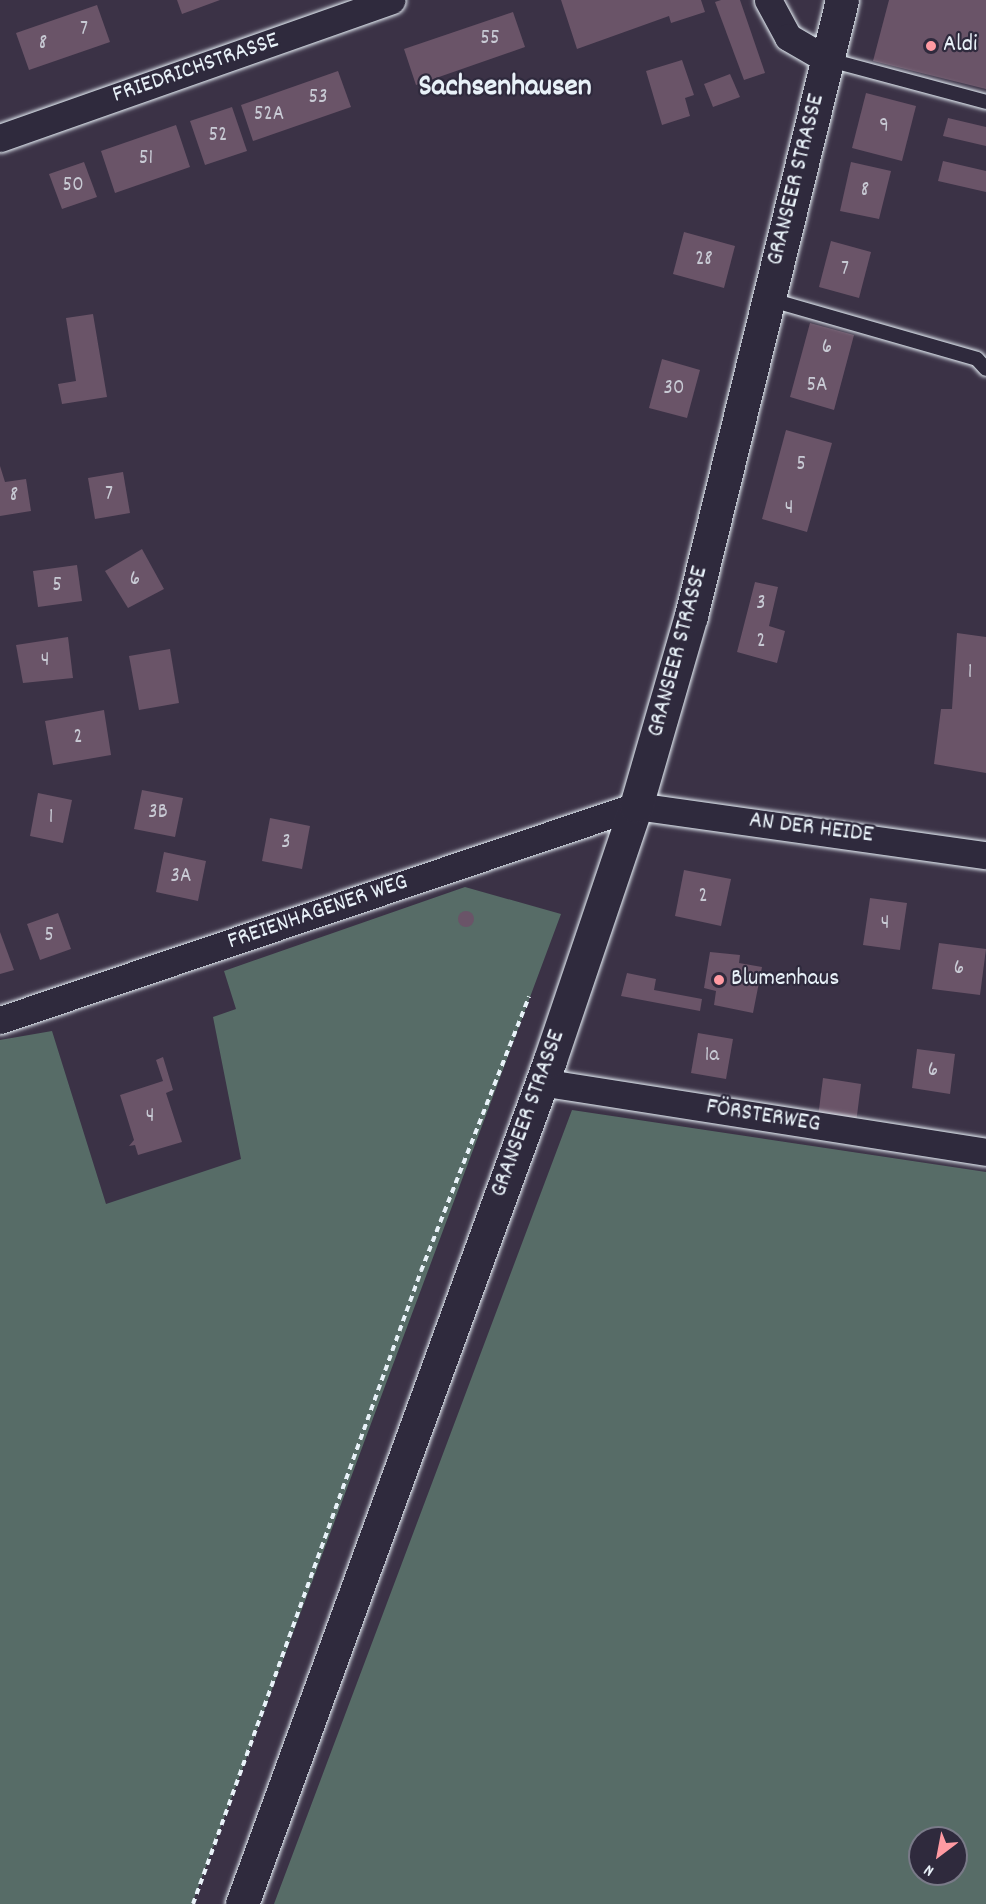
<!DOCTYPE html>
<html>
<head>
<meta charset="utf-8">
<style>
  body { margin:0 }
  #map { position:relative; width:986px; height:1904px; overflow:hidden; background:#3b3246; font-family:Dekko,sans-serif }
  div>[style] { position:absolute }
  .green>* { inset:0; background:#576c67 }
  .building>* { inset:0; background:#6a5468 }
  .round { border-radius:50% }
  .path>* { height:4px; margin-top:-2px; transform-origin:0; background:repeating-linear-gradient(90deg,#e8f1f8 0 6px,transparent 0 10.5px) }
  .roads { filter:drop-shadow(0 0 2px #e8f1f8) drop-shadow(0 0 2px #e8f1f8) }
  .service>* { height:14px; margin:-7px; padding:0 7px; transform-origin:7px; border-radius:7px; background:#2f2a3d }
  .minor>* { height:27px; margin:-13.5px; padding:0 13.5px; transform-origin:13.5px; border-radius:13.5px; background:#2f2a3d }
  .secondary>* { height:33px; margin:-16.5px; padding:0 16.5px; transform-origin:16.5px; border-radius:16.5px; background:#2f2a3d }
  .dots>* { width:16px; height:16px; translate:-50% -50%; box-sizing:border-box; border:3px solid #2f2a3d; border-radius:50% }
  span { translate:-50% -50%; white-space:nowrap; text-align:center; line-height:1.15; -webkit-text-stroke:4.5px #2f2a3d; paint-order:stroke }
  .number-label { font-size:21px; color:#c8cad4 }
  .number-label span { -webkit-text-stroke-width:0 }
  .poi-label { font-size:24px; color:#e8f1f8 }
  .left { translate:0 -50%; text-align:left }
  .street-label { font-size:24px; color:#e8f1f8 }
  .district-label { font-size:30px; color:#e8f1f8; font-weight:700 }
  .north { position:absolute; left:908px; top:1826px; width:60px; height:60px; box-sizing:border-box; background:#2f2a3d; border:2px solid #797a88; border-radius:50%; rotate:212deg; font-size:16px; font-weight:700; line-height:24px; text-align:center; color:#e8f1f8 }
  .north::after { content:''; display:block; margin:auto; width:21px; height:27px; background:#ff9aa2; clip-path:polygon(50% 0,100% 100%,50% 72%,0 100%) }
</style>
</head>
<body>
<div id="map">
  <div class="green">
    <div style="clip-path:polygon(465px 887px,561px 914px,192px 1904px,0 1904px,0 1040px,52px 1031px,106px 1204px,241px 1159px,213px 1017px,236px 1009px,224px 971px)"></div>
    <div style="clip-path:polygon(evenodd,572px 1110px,986px 1172px,986px 1904px,274px 1904px,572px 1110px,920px 1838px,956px 1838px,956px 1874px,920px 1874px,920px 1838px)"></div>
  </div>
  <div class="building">
    <div style="clip-path:polygon(177px 0,220px 0,182px 14px)"></div>
    <div style="clip-path:polygon(561px 0,701px 0,705px 12px,671px 23px,669px 16px,577px 49px)"></div>
    <div style="clip-path:polygon(721px 0,740px 0,765px 73px,744px 80px,715px 2px)"></div>
    <div style="clip-path:polygon(889px 0,986px 0,986px 89px,873px 61px)"></div>
    <div style="clip-path:polygon(97px 5px,110px 42px,29px 70px,16px 33px)"></div>
    <div style="clip-path:polygon(513px 12px,525px 47px,416px 85px,404px 49px)"></div>
    <div style="clip-path:polygon(682px 60px,694px 95px,685px 98px,690px 116px,662px 125px,646px 71px)"></div>
    <div style="clip-path:polygon(338px 71px,351px 107px,253px 141px,241px 105px)"></div>
    <div style="clip-path:polygon(730px 74px,740px 97px,713px 107px,704px 84px)"></div>
    <div style="clip-path:polygon(866px 93px,916px 106px,902px 161px,852px 148px)"></div>
    <div style="clip-path:polygon(232px 107px,247px 151px,205px 165px,190px 121px)"></div>
    <div style="clip-path:polygon(948px 118px,986px 127px,986px 146px,943px 136px)"></div>
    <div style="clip-path:polygon(176px 125px,190px 167px,115px 193px,101px 151px)"></div>
    <div style="clip-path:polygon(943px 161px,986px 171px,986px 192px,938px 181px)"></div>
    <div style="clip-path:polygon(84px 162px,97px 197px,62px 209px,49px 174px)"></div>
    <div style="clip-path:polygon(851px 162px,891px 171px,879px 219px,840px 211px)"></div>
    <div style="clip-path:polygon(684px 232px,735px 246px,724px 288px,673px 274px)"></div>
    <div style="clip-path:polygon(831px 241px,871px 252px,859px 298px,819px 287px)"></div>
    <div style="clip-path:polygon(93px 314px,107px 397px,62px 404px,58px 384px,76px 381px,66px 318px)"></div>
    <div style="clip-path:polygon(810px 323px,854px 335px,834px 410px,790px 397px)"></div>
    <div style="clip-path:polygon(662px 359px,700px 370px,687px 418px,649px 408px)"></div>
    <div style="clip-path:polygon(786px 430px,832px 443px,807px 532px,762px 519px)"></div>
    <div style="clip-path:polygon(0 466px,5px 482px,26px 479px,31px 511px,0 516px)"></div>
    <div style="clip-path:polygon(123px 472px,130px 513px,95px 519px,88px 478px)"></div>
    <div style="clip-path:polygon(142px 549px,164px 589px,128px 608px,105px 571px)"></div>
    <div style="clip-path:polygon(77px 565px,82px 601px,38px 607px,33px 571px)"></div>
    <div style="clip-path:polygon(755px 582px,778px 587px,769px 626px,785px 631px,777px 663px,737px 652px)"></div>
    <div style="clip-path:polygon(957px 633px,986px 637px,986px 773px,934px 764px,941px 709px,952px 709px)"></div>
    <div style="clip-path:polygon(68px 637px,73px 678px,23px 683px,16px 645px)"></div>
    <div style="clip-path:polygon(170px 649px,179px 703px,139px 710px,129px 656px)"></div>
    <div style="clip-path:polygon(104px 710px,111px 755px,53px 765px,45px 721px)"></div>
    <div style="clip-path:polygon(142px 790px,183px 798px,175px 837px,134px 829px)"></div>
    <div style="clip-path:polygon(38px 793px,72px 800px,63px 843px,30px 836px)"></div>
    <div style="clip-path:polygon(270px 818px,310px 826px,302px 869px,262px 861px)"></div>
    <div style="clip-path:polygon(164px 852px,206px 861px,198px 901px,156px 892px)"></div>
    <div style="clip-path:polygon(684px 870px,731px 879px,721px 926px,675px 916px)"></div>
    <div style="clip-path:polygon(870px 898px,907px 903px,900px 950px,863px 945px)"></div>
    <div class="round" style="left:458px;top:911px;width:16px;height:16px"></div>
    <div style="clip-path:polygon(58px 913px,71px 949px,40px 960px,27px 924px)"></div>
    <div style="clip-path:polygon(0 932px,14px 970px,0 974px)"></div>
    <div style="clip-path:polygon(939px 943px,986px 949px,980px 995px,932px 989px)"></div>
    <div style="clip-path:polygon(710px 952px,740px 955px,739px 963px,762px 967px,753px 1013px,714px 1005px,716px 991px,704px 988px)"></div>
    <div style="clip-path:polygon(627px 973px,656px 979px,654px 990px,702px 999px,700px 1011px,621px 996px)"></div>
    <div style="clip-path:polygon(698px 1033px,733px 1039px,726px 1079px,691px 1073px)"></div>
    <div style="clip-path:polygon(917px 1049px,955px 1054px,950px 1094px,912px 1088px)"></div>
    <div style="clip-path:polygon(163px 1057px,173px 1090px,166px 1093px,182px 1142px,138px 1155px,135px 1145px,129px 1146px,134px 1140px,120px 1095px,163px 1081px,156px 1060px)"></div>
    <div style="clip-path:polygon(823px 1078px,861px 1084px,856px 1123px,818px 1117px)"></div>
  </div>
  <div class="path">
    <div style="left:193px;top:1904px;width:673px;rotate:-70.19deg"></div>
    <div style="left:421px;top:1271px;width:295px;rotate:-68.5deg"></div>
  </div>
  <div class="roads">
    <div class="service">
      <div style="left:826px;top:59px;width:166px;rotate:15deg"></div>
      <div style="left:768px;top:299px;width:217px;rotate:16deg"></div>
      <div style="left:977px;top:359px;width:13px;rotate:48deg"></div>
    </div>
    <div class="minor">
      <div style="left:768px;top:0;width:42px;rotate:61.6deg"></div>
      <div style="left:788px;top:37px;width:44px;rotate:30.1deg"></div>
      <div style="left:0;top:138px;width:415px;rotate:-19.4deg"></div>
      <div style="left:0;top:1020px;width:671px;rotate:-18.6deg"></div>
      <div style="left:636px;top:806px;width:353px;rotate:8deg"></div>
      <div style="left:540px;top:1082px;width:451px;rotate:8.9deg"></div>
    </div>
    <div class="secondary">
      <div style="left:242px;top:1904px;width:898px;rotate:-69.95deg"></div>
      <div style="left:550px;top:1060px;width:268px;rotate:-71.3deg"></div>
      <div style="left:636px;top:806px;width:198px;rotate:-73.9deg"></div>
      <div style="left:691px;top:616px;width:634px;rotate:-76.23deg"></div>
    </div>
  </div>
  <div class="dots">
    <div style="left:931px;top:46px;background:#ff9aa2"></div>
    <div style="left:719px;top:980px;background:#ff9aa2"></div>
  </div>
  <div class="number-label">
    <span style="left:84px;top:30px">7</span>
    <span style="left:490px;top:39px">55</span>
    <span style="left:43px;top:44px">8</span>
    <span style="left:318px;top:98px">53</span>
    <span style="left:269px;top:115px">52A</span>
    <span style="left:884px;top:127px">9</span>
    <span style="left:218px;top:136px">52</span>
    <span style="left:146px;top:159px">51</span>
    <span style="left:73px;top:186px">50</span>
    <span style="left:865px;top:191px">8</span>
    <span style="left:704px;top:260px">28</span>
    <span style="left:845px;top:270px">7</span>
    <span style="left:827px;top:348px">6</span>
    <span style="left:817px;top:386px">5A</span>
    <span style="left:674px;top:389px">30</span>
    <span style="left:801px;top:465px">5</span>
    <span style="left:109px;top:495px">7</span>
    <span style="left:14px;top:496px">8</span>
    <span style="left:789px;top:509px">4</span>
    <span style="left:135px;top:580px">6</span>
    <span style="left:57px;top:586px">5</span>
    <span style="left:761px;top:604px">3</span>
    <span style="left:761px;top:642px">2</span>
    <span style="left:45px;top:661px">4</span>
    <span style="left:970px;top:673px">1</span>
    <span style="left:78px;top:738px">2</span>
    <span style="left:158px;top:813px">3B</span>
    <span style="left:51px;top:818px">1</span>
    <span style="left:286px;top:843px">3</span>
    <span style="left:181px;top:877px">3A</span>
    <span style="left:703px;top:897px">2</span>
    <span style="left:885px;top:924px">4</span>
    <span style="left:49px;top:936px">5</span>
    <span style="left:959px;top:969px">6</span>
    <span style="left:712px;top:1056px">1a</span>
    <span style="left:933px;top:1071px">6</span>
    <span style="left:150px;top:1117px">4</span>
  </div>
  <div class="poi-label">
    <span class="left" style="left:943px;top:46px">Aldi</span>
    <span class="left" style="left:731px;top:980px">Blumenhaus</span>
  </div>
  <div class="street-label">
    <span style="left:196px;top:69px;rotate:-19deg">FRIEDRICHSTRASSE</span>
    <span style="left:797px;top:180px;rotate:-76deg">GRANSEER STRASSE</span>
    <span style="left:679px;top:652px;rotate:-75deg">GRANSEER STRASSE</span>
    <span style="left:811px;top:829px;rotate:7deg">AN DER HEIDE</span>
    <span style="left:318px;top:913px;rotate:-19deg">FREIENHAGENER WEG</span>
    <span style="left:529px;top:1114px;rotate:-70deg">GRANSEER STRASSE</span>
    <span style="left:763px;top:1117px;rotate:9deg">FÖRSTERWEG</span>
  </div>
  <div class="district-label">
    <span style="left:505px;top:89px">Sachsenhausen</span>
  </div>
  <div class="north">N</div>
</div>
</body>
</html>
